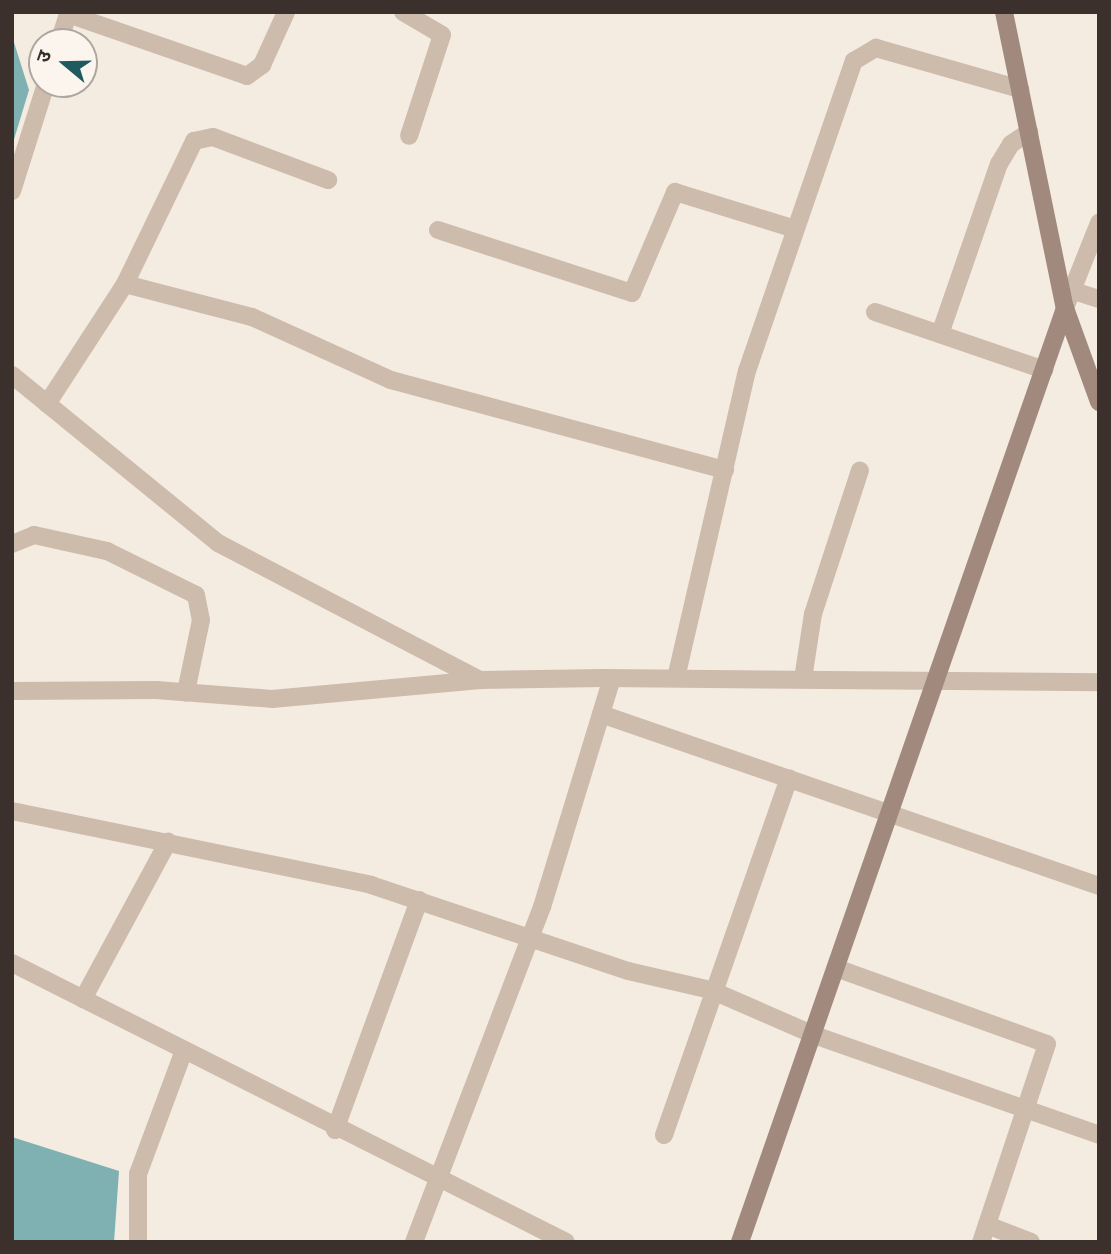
<!DOCTYPE html>
<html>
<head>
<meta charset="utf-8">
<style>
  body { margin:0 }
  #map { position:relative; width:1111px; height:1254px; overflow:hidden; background:#f4ebe1; font-family:"Source Sans 3","Noto Sans Devanagari",sans-serif }
  div>[style] { position:absolute }
  .water>* { inset:0; background:#7fb0b2 }
  .street>* { height:18px; margin:-9px; padding:0 9px; transform-origin:9px; border-radius:9px; background:#cdbbac }
  .secondary>* { height:18px; margin:-9px; padding:0 9px; transform-origin:9px; border-radius:9px; background:#a18a7d }
  span { translate:-50% -50%; white-space:nowrap; text-align:center; line-height:1.15; -webkit-text-stroke:5px #fbf5ee; paint-order:stroke }
  .frame { position:absolute; inset:0; border:14px solid #3b302b; pointer-events:none }
  .north { position:absolute; left:28px; top:28px; width:70px; height:70px; box-sizing:border-box; background:#fbf5ee; border:2px solid #aea6a0; border-radius:50%; rotate:289deg; font-size:19px; font-weight:700; line-height:28px; text-align:center; color:#3b302b }
  .north::after { content:''; display:block; margin:auto; width:24px; height:32px; background:#1f5a5e; clip-path:polygon(50% 0,100% 100%,50% 72%,0 100%) }
</style>
</head>
<body>
<div id="map">
  <div class="water">
    <div style="clip-path:polygon(12px 36px,29px 90px,12px 146px)"></div>
    <div style="clip-path:polygon(12px 1137px,119px 1171px,114px 1242px,12px 1242px)"></div>
  </div>
  <div class="street">
    <div style="left:403px;top:12px;width:45px;rotate:30.5deg"></div>
    <div style="left:442px;top:35px;width:106px;rotate:108.1deg"></div>
    <div style="left:68px;top:14px;width:189px;rotate:19.1deg"></div>
    <div style="left:247px;top:76px;width:19px;rotate:-36deg"></div>
    <div style="left:262px;top:65px;width:58px;rotate:-65.6deg"></div>
    <div style="left:59px;top:42px;width:32px;rotate:-72deg"></div>
    <div style="left:12px;top:191px;width:112px;rotate:-72.4deg"></div>
    <div style="left:438px;top:230px;width:204px;rotate:18deg"></div>
    <div style="left:632px;top:293px;width:110px;rotate:-66.9deg"></div>
    <div style="left:675px;top:192px;width:122px;rotate:17.1deg"></div>
    <div style="left:125px;top:284px;width:131px;rotate:14.6deg"></div>
    <div style="left:252px;top:317px;width:153px;rotate:24.4deg"></div>
    <div style="left:391px;top:380px;width:346px;rotate:15.1deg"></div>
    <div style="left:1074px;top:291px;width:26px;rotate:18deg"></div>
    <div style="left:1065px;top:308px;width:92px;rotate:-68.2deg"></div>
    <div style="left:875px;top:312px;width:179px;rotate:18.9deg"></div>
    <div style="left:940px;top:334px;width:180px;rotate:-70.9deg"></div>
    <div style="left:999px;top:164px;width:23px;rotate:-59deg"></div>
    <div style="left:1011px;top:144px;width:22px;rotate:-34deg"></div>
    <div style="left:12px;top:375px;width:266px;rotate:39.2deg"></div>
    <div style="left:218px;top:543px;width:296px;rotate:27.6deg"></div>
    <div style="left:47px;top:404px;width:143px;rotate:-57deg"></div>
    <div style="left:125px;top:284px;width:159px;rotate:-64.2deg"></div>
    <div style="left:194px;top:141px;width:19px;rotate:-12deg"></div>
    <div style="left:213px;top:137px;width:123px;rotate:20.5deg"></div>
    <div style="left:12px;top:544px;width:24px;rotate:-22deg"></div>
    <div style="left:34px;top:535px;width:75px;rotate:12.4deg"></div>
    <div style="left:107px;top:551px;width:99px;rotate:26.3deg"></div>
    <div style="left:196px;top:595px;width:25px;rotate:79deg"></div>
    <div style="left:201px;top:620px;width:74px;rotate:101.8deg"></div>
    <div style="left:676px;top:678px;width:315px;rotate:-77deg"></div>
    <div style="left:747px;top:371px;width:328px;rotate:-71deg"></div>
    <div style="left:854px;top:61px;width:26px;rotate:-31deg"></div>
    <div style="left:876px;top:48px;width:150px;rotate:15.9deg"></div>
    <div style="left:803px;top:679px;width:66px;rotate:-81.3deg"></div>
    <div style="left:813px;top:614px;width:151px;rotate:-71.9deg"></div>
    <div style="left:12px;top:691px;width:144px;rotate:-0.4deg"></div>
    <div style="left:156px;top:690px;width:116px;rotate:4.4deg"></div>
    <div style="left:272px;top:699px;width:209px;rotate:-5.2deg"></div>
    <div style="left:480px;top:680px;width:123px;rotate:-0.9deg"></div>
    <div style="left:603px;top:678px;width:496px;rotate:0.5deg"></div>
    <div style="left:601px;top:714px;width:527px;rotate:19.05deg"></div>
    <div style="left:12px;top:811px;width:367px;rotate:11.6deg"></div>
    <div style="left:371px;top:885px;width:271px;rotate:18.5deg"></div>
    <div style="left:628px;top:971px;width:85px;rotate:12.9deg"></div>
    <div style="left:711px;top:990px;width:112px;rotate:23.6deg"></div>
    <div style="left:814px;top:1035px;width:302px;rotate:19.3deg"></div>
    <div style="left:12px;top:963px;width:620px;rotate:26.73deg"></div>
    <div style="left:836px;top:968px;width:224px;rotate:19.8deg"></div>
    <div style="left:1047px;top:1044px;width:209px;rotate:108.4deg"></div>
    <div style="left:83px;top:999px;width:179px;rotate:-61.6deg"></div>
    <div style="left:335px;top:1130px;width:245px;rotate:-69.9deg"></div>
    <div style="left:664px;top:1135px;width:378px;rotate:-70.7deg"></div>
    <div style="left:987px;top:1225px;width:47px;rotate:21.1deg"></div>
    <div style="left:138px;top:1242px;width:68px;rotate:-90deg"></div>
    <div style="left:138px;top:1174px;width:129px;rotate:-69.6deg"></div>
    <div style="left:414px;top:1242px;width:359px;rotate:-69.1deg"></div>
    <div style="left:542px;top:907px;width:239px;rotate:-73deg"></div>
  </div>
  <div class="secondary">
    <div style="left:1004px;top:12px;width:302px;rotate:78.4deg"></div>
    <div style="left:1065px;top:308px;width:100px;rotate:70.1deg"></div>
    <div style="left:740px;top:1242px;width:989px;rotate:-70.81deg"></div>
  </div>
  <div class="frame"></div>
  <div class="north">उ</div>
</div>
</body>
</html>
